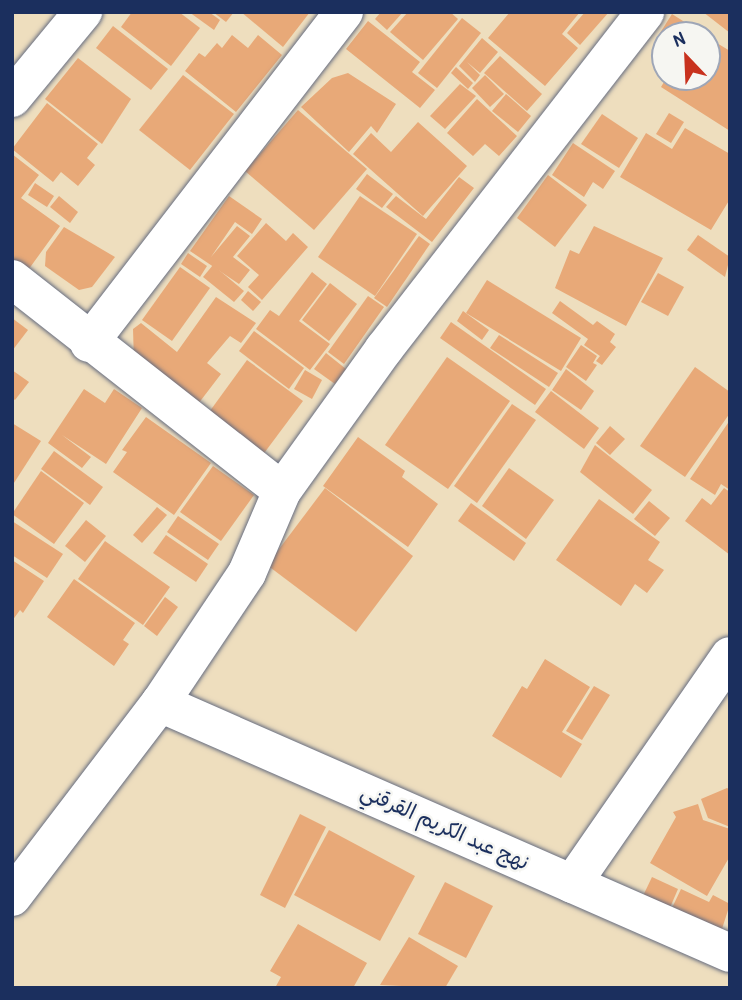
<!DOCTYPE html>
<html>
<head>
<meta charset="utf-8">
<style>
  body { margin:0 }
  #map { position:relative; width:742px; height:1000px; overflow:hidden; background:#eedebe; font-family:"Patrick Hand","Playpen Sans Arabic",sans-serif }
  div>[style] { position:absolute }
  .building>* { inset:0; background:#e8a978 }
  .roads { filter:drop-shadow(0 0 2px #656c80) drop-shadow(0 0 2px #656c80) }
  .minor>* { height:38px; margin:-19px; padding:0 19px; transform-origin:19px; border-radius:19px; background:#fff }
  span { translate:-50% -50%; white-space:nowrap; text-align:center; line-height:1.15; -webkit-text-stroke:5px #f6f6f2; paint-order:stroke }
  .street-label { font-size:21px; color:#1b2f5e }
  .frame { position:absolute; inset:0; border:14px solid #1b2f5e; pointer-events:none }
  .north { position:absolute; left:651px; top:21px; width:70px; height:70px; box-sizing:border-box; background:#f6f6f2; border:2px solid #9ea6b7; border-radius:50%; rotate:337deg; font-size:19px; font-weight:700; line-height:28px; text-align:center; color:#1b2f5e }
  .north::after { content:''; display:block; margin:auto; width:24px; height:32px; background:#c8321e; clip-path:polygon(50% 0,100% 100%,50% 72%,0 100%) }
</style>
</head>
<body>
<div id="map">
  <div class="building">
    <div style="clip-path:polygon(132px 12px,179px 12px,200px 28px,171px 66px,121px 27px)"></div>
    <div style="clip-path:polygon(189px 12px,209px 12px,220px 20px,214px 30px)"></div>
    <div style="clip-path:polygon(213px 12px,234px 12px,226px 22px)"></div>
    <div style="clip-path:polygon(241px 12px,310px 12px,283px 47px)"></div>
    <div style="clip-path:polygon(381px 12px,403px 12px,387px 30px,375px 19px)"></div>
    <div style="clip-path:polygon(408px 12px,450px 12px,458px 19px,423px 60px,390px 32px)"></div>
    <div style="clip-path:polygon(510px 12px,580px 12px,562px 34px,578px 48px,545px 86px,488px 38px)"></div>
    <div style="clip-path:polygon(585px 12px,609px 12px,580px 45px,567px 33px)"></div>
    <div style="clip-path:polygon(703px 12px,730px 12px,730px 33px)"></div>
    <div style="clip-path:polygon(672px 14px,705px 35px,660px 33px)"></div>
    <div style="clip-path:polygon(462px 18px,481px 33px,437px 88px,418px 73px)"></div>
    <div style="clip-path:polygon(368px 21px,420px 62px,412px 72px,435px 90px,420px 108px,346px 49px)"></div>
    <div style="clip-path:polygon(113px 26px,168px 69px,151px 90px,96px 48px)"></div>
    <div style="clip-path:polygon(232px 35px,248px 48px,258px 35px,282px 55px,236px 112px,185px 71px,199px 53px,205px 57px,217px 43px,222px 48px)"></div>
    <div style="clip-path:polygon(707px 37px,730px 51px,730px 131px,661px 87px,667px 77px,707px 77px)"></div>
    <div style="clip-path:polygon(482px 38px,498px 52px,480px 73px,467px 62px,480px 75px,475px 82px,459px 66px)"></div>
    <div style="clip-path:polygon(500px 56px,542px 94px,527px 111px,484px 73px)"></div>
    <div style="clip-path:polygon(78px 58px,131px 99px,102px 144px,45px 99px)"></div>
    <div style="clip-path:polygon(456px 67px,473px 83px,468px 89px,451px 73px)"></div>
    <div style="clip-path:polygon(348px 73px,396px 104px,377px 133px,371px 126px,349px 152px,301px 107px,332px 78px)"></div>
    <div style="clip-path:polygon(183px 75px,234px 114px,190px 170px,139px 130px)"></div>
    <div style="clip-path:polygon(485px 75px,504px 94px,490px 107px,472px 88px)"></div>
    <div style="clip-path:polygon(460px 84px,476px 96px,445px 129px,430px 116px)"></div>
    <div style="clip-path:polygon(506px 94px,531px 116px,518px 132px,492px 111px)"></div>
    <div style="clip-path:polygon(477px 99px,517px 136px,499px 156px,485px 144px,473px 156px,447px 133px)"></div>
    <div style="clip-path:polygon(47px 103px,98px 144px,87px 158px,95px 165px,78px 186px,61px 172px,53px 182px,12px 149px)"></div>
    <div style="clip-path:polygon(298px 110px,367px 169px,314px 230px,245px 171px)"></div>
    <div style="clip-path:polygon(669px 113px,684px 122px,671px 143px,656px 134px)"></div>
    <div style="clip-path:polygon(602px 114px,638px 138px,619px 168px,581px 144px)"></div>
    <div style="clip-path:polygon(418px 122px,467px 166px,423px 216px,353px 154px,371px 133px,391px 152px)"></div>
    <div style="clip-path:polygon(685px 128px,730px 154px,730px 199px,711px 230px,620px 177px,646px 133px,672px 149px)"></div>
    <div style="clip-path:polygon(573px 143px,615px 171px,603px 189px,593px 182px,584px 197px,552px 175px)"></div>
    <div style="clip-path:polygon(12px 154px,39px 175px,21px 198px,60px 226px,26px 273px,12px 263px)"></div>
    <div style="clip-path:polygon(367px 174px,393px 194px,382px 208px,356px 189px)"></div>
    <div style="clip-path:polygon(548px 175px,587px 205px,555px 247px,517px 218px)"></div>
    <div style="clip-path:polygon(459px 177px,474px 188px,432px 242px,386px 207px,396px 196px,426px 219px)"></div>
    <div style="clip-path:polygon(35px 183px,54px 196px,47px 207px,28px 195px)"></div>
    <div style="clip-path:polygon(59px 196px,78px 212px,70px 223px,50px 207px)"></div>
    <div style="clip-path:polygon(229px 196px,262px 219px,252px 234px,235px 222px,211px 257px,237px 226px,250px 236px,233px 257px,250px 270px,239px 284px,190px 251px)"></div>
    <div style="clip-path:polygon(360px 196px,417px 234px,375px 296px,318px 257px)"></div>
    <div style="clip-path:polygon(266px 223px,286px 241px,293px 233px,308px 247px,262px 300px,248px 287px,259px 275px,237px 256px)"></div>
    <div style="clip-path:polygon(594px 226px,663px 258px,626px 326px,555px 288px,570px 250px,579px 254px)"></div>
    <div style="clip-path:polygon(64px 227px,115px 257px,92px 287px,79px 290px,45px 266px,46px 252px)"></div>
    <div style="clip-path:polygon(698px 235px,730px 257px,725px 277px,687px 250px)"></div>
    <div style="clip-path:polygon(419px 236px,430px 244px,387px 307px,374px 298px)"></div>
    <div style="clip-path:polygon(188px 253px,207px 266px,200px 277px,181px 264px)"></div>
    <div style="clip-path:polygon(213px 265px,244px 291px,234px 302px,203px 277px)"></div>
    <div style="clip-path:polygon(180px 267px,210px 288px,172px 341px,142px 320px)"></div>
    <div style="clip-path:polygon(312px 272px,327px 284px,299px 321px,330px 344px,310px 370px,256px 329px,270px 310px,279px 316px)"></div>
    <div style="clip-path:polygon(658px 273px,684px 287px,668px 316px,641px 302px)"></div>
    <div style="clip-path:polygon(487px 280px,581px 338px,561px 371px,466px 313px)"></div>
    <div style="clip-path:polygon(330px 283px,357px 304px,329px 341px,302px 320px)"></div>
    <div style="clip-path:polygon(248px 291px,261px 302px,253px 311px,241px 300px)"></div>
    <div style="clip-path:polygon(368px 296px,384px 307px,344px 364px,328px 352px)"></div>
    <div style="clip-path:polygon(216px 297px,256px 323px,241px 343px,230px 336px,207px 363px,221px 374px,195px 408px,134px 362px,133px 329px,141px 323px,177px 352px)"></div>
    <div style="clip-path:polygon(560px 301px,593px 325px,597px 321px,615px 334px,610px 342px,616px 347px,602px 365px,596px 361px,600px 356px,584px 345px,588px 339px,552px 313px)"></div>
    <div style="clip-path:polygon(463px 311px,489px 330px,482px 340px,457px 321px)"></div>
    <div style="clip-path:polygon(12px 318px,28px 330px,12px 351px)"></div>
    <div style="clip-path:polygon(451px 322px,546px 389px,535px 405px,440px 338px)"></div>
    <div style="clip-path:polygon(254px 331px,304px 368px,289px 389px,239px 351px)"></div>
    <div style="clip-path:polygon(499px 335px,558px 373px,549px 387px,490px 348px)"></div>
    <div style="clip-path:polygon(581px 345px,597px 356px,593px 363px,597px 365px,586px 381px,566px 367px)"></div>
    <div style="clip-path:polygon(326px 353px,346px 369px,335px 384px,314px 369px)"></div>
    <div style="clip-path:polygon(447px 357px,510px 401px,448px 489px,385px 445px)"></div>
    <div style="clip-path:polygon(247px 360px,303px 401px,262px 456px,207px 415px)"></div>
    <div style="clip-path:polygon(695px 367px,730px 392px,730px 413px,685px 477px,640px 446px)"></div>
    <div style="clip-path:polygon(566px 369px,594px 391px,581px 410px,552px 390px)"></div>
    <div style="clip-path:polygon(12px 370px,29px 382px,15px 400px,12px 398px)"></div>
    <div style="clip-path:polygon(305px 370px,322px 380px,312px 399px,294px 389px)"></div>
    <div style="clip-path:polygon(84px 389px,105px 403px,114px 389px,142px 408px,106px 464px,62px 435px,91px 457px,82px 468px,48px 443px)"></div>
    <div style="clip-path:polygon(551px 391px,599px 428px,584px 449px,535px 412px)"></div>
    <div style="clip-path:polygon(512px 404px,536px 420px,477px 503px,454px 486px)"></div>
    <div style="clip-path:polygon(146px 417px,211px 463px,174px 515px,113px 472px,127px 452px,122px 450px)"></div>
    <div style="clip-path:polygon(730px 420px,730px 490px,721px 484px,715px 495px,690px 479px)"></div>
    <div style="clip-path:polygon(12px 423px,41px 441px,12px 486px)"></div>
    <div style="clip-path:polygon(610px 426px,625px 439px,610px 455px,596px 443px)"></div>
    <div style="clip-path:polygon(358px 437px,405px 471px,402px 477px,438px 504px,408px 547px,323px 486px)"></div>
    <div style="clip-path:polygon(595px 445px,652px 490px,633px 514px,580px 472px)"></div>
    <div style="clip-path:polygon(54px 451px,103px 487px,90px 505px,41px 469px)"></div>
    <div style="clip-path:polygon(213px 466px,254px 495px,221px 541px,180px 512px)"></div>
    <div style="clip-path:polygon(509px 468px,554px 500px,526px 539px,482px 506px)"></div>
    <div style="clip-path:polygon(41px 471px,84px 503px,54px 544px,12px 514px)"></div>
    <div style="clip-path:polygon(325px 488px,413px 556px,356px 632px,267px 565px)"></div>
    <div style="clip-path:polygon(724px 488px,730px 492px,730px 555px,685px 521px,702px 498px,711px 505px)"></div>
    <div style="clip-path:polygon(599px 499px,660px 542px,648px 560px,664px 570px,647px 593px,635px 584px,621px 606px,556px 560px)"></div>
    <div style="clip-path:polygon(649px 501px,670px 518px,655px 536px,634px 519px)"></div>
    <div style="clip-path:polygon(471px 503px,526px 543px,514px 561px,458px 521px)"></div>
    <div style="clip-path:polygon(157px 507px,167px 515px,142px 543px,133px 535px)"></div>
    <div style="clip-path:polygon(178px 516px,219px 544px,208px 560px,167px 532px)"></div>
    <div style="clip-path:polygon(86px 520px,106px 536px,85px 562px,65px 546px)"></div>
    <div style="clip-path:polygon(12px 521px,63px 554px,47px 578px,12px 555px)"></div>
    <div style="clip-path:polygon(166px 535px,208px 564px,196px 582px,153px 553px)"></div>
    <div style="clip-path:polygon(105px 541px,170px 587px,143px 625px,78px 579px)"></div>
    <div style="clip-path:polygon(12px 560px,44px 581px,23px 613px,20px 610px,12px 621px)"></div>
    <div style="clip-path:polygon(74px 579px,135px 623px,123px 640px,129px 644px,114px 666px,47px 617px)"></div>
    <div style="clip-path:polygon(165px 597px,178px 607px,157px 636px,144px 626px)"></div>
    <div style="clip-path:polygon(545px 659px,590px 687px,562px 732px,582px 744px,561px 778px,492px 736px,522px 686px,527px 689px)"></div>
    <div style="clip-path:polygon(594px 686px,610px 695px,582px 740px,566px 731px)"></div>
    <div style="clip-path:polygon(727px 788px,730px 790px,730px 827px,708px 818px,701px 799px)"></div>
    <div style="clip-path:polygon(698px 804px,703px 820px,730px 829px,730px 856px,707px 896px,650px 863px,676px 817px,673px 812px)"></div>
    <div style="clip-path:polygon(300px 814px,326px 827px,285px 908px,260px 895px)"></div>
    <div style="clip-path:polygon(329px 830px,415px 876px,380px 941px,294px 895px)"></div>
    <div style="clip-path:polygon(652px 877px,678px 889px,669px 910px,642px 898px)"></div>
    <div style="clip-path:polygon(445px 882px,493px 906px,466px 958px,418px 934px)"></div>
    <div style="clip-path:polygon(681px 889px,709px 902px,713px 895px,730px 904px,720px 935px,671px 910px)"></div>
    <div style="clip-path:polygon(298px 924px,367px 963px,353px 988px,275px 988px,281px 977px,270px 971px)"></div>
    <div style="clip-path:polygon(409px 937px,458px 966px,445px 988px,380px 985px)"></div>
  </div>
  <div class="roads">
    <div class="minor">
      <div style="left:12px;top:98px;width:112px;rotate:-50.5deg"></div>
      <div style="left:12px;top:279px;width:343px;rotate:38.1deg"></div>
      <div style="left:89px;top:343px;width:418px;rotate:-52.4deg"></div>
      <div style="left:160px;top:703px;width:622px;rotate:23.68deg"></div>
      <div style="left:572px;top:884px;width:277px;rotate:-55.3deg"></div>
      <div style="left:12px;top:897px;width:244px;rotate:-52.7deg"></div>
      <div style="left:160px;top:703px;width:156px;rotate:-56.2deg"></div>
      <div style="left:247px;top:573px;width:89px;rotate:-66.9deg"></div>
      <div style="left:282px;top:491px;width:175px;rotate:-54.3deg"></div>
      <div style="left:384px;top:349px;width:426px;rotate:-52.2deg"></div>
    </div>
  </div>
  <div class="street-label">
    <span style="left:445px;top:827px;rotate:24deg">نهج عبد الكريم القرقني</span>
  </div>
  <div class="frame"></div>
  <div class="north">N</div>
</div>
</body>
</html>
